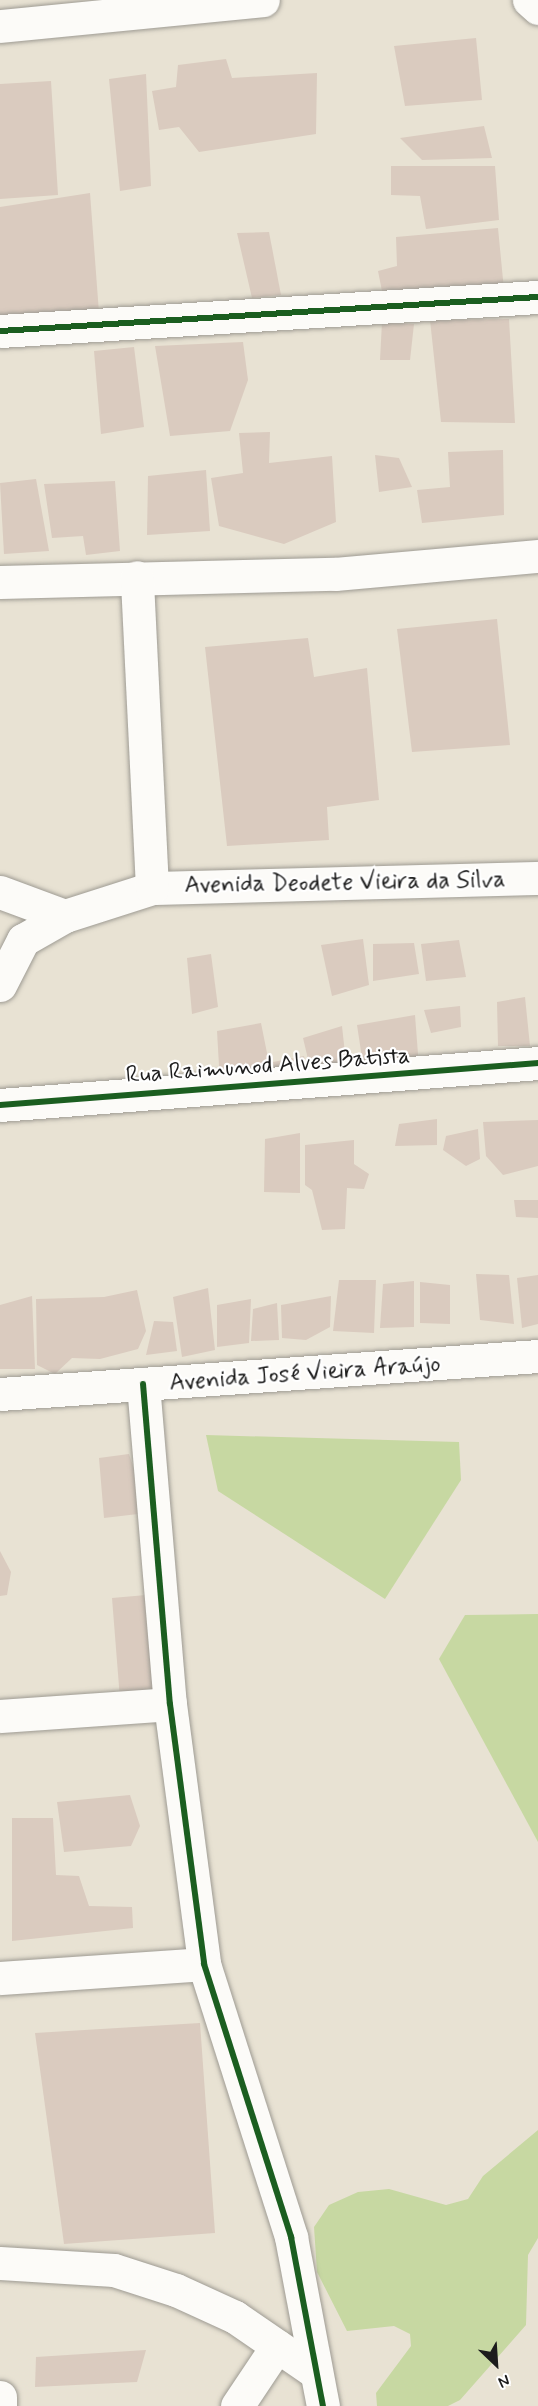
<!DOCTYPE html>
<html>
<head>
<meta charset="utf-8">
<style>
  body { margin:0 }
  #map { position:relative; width:538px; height:2406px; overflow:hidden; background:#e8e2d3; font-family:Mynerve,sans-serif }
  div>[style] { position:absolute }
  .green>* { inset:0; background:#c7d8a2 }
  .building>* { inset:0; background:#dacbbf }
  .roads { filter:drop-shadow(0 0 2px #9e9b93) drop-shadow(0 0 2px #9e9b93) }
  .minor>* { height:33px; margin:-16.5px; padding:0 16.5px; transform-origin:16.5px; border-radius:16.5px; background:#fcfbf8 }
  .cycleway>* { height:6px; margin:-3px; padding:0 3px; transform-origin:3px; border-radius:3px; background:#1b5e20 }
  span { translate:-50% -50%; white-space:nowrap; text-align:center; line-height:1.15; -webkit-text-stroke:4.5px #fff; paint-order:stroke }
  .street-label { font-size:24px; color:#1c1c1c }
  .north { position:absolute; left:466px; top:2334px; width:60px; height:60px; -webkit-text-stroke:4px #fff; paint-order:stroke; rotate:155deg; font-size:16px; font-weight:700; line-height:24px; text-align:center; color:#1c1c1c }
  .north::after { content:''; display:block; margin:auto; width:21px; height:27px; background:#1c1c1c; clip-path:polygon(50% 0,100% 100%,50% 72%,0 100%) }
</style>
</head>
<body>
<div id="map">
  <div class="green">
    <div style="clip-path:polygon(206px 1435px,459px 1442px,461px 1480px,385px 1599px,218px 1491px)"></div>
    <div style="clip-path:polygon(538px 1614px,538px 1842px,439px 1659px,465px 1615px)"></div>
    <div style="clip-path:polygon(538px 2130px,538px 2238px,528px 2255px,526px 2325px,460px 2400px,448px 2406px,377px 2406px,376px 2393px,411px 2346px,410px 2334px,394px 2326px,347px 2331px,317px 2272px,314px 2227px,329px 2205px,358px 2192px,389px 2189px,446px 2205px,468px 2199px,483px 2176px)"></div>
  </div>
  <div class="building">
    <div style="clip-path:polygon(476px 38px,482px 100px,405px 106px,394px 46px)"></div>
    <div style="clip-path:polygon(226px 59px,232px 78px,317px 73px,316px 134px,199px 152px,179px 127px,159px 130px,152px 91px,176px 87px,178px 65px)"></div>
    <div style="clip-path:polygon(146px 74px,151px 186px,120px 191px,109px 79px)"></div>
    <div style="clip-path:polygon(51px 81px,58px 195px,0 199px,0 84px)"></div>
    <div style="clip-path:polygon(484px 126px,492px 158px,422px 160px,400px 138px)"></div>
    <div style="clip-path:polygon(391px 166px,495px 166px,499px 220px,426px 229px,420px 196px,391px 195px)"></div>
    <div style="clip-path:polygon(90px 193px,99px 313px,0 323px,0 207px)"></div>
    <div style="clip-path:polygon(498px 228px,504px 290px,382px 291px,378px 271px,397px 266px,396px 237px)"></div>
    <div style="clip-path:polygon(269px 232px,281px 295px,252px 298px,237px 233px)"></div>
    <div style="clip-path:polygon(509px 319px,515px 423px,441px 422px,430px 320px)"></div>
    <div style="clip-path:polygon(382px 322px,414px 324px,410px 360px,380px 360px)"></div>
    <div style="clip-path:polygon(243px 342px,248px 380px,230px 431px,170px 436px,155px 346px)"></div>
    <div style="clip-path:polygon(134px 347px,144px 427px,101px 434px,94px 351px)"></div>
    <div style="clip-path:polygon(270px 432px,269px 463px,332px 456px,336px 522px,284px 544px,219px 526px,211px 478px,243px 473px,239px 433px)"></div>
    <div style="clip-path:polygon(503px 450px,504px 515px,422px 523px,417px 490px,450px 487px,448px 452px)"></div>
    <div style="clip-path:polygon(375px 455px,399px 458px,412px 487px,379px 492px)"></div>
    <div style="clip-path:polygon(206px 470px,210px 531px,147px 535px,148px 476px)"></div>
    <div style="clip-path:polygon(36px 479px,49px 551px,4px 554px,0 483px)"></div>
    <div style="clip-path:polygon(115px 481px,120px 551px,86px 555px,83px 536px,52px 538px,44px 484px)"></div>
    <div style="clip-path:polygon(497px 619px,510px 745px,412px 752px,397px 629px)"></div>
    <div style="clip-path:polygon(308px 638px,314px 677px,367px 668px,379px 800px,327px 807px,329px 840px,227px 846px,205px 647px)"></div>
    <div style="clip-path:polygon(363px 939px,369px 985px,332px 996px,321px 945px)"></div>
    <div style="clip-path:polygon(459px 940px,466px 977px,426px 981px,421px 944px)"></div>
    <div style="clip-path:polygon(414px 943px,419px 974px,373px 981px,373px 944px)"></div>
    <div style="clip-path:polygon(211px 954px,218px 1007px,192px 1014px,187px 958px)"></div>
    <div style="clip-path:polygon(525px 997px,530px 1046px,498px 1046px,497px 1002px)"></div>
    <div style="clip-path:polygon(460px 1006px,461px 1027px,431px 1033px,424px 1010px)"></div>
    <div style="clip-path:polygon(415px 1015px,419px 1067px,364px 1071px,357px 1025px)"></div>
    <div style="clip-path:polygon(261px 1023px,272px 1078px,220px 1083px,217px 1031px)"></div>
    <div style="clip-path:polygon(342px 1026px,347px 1072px,312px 1076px,303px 1038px)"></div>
    <div style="clip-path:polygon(304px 1056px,308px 1076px,277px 1078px,273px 1062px)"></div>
    <div style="clip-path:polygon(437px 1119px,437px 1145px,395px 1146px,399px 1124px)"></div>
    <div style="clip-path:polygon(538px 1120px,538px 1166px,503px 1175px,486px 1156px,483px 1122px)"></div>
    <div style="clip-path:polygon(478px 1129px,480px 1159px,466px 1166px,443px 1150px,446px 1136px)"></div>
    <div style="clip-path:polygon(300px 1133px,300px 1193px,264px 1192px,265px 1139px)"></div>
    <div style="clip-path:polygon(354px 1140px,354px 1164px,369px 1174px,364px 1189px,347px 1188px,345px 1229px,322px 1230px,312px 1190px,305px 1185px,305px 1145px)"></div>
    <div style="clip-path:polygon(514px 1200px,538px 1200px,538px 1218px,516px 1217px)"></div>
    <div style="clip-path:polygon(476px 1274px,509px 1275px,514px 1324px,480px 1320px)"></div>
    <div style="clip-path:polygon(538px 1275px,538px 1324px,522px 1328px,517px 1278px)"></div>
    <div style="clip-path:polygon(339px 1280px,376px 1280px,374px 1333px,333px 1331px)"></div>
    <div style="clip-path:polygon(414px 1281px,414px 1327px,380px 1328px,383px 1284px)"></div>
    <div style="clip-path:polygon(420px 1282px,450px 1285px,450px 1324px,420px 1323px)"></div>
    <div style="clip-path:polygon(208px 1288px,215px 1350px,182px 1357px,173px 1297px)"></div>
    <div style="clip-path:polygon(137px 1290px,146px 1331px,138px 1349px,100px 1359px,72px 1358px,55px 1374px,37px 1365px,36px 1299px,104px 1297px)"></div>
    <div style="clip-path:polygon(32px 1296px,35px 1369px,0 1369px,0 1305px)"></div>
    <div style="clip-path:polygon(331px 1296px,330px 1327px,306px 1340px,282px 1338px,281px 1305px)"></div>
    <div style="clip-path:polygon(251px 1299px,249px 1343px,217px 1347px,217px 1305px)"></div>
    <div style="clip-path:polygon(277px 1303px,279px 1340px,251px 1341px,253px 1309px)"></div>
    <div style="clip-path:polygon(154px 1321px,173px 1322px,177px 1351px,146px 1355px)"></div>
    <div style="clip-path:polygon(129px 1454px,137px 1478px,138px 1514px,104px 1518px,99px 1458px)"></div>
    <div style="clip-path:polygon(0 1551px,11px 1572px,7px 1595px,0 1596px)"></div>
    <div style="clip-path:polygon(146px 1595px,157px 1699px,120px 1699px,112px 1598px)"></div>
    <div style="clip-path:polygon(130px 1795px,140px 1826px,131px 1846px,64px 1852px,57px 1802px)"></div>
    <div style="clip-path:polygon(12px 1818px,53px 1818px,56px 1875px,79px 1876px,89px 1906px,132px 1907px,133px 1928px,12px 1941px)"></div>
    <div style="clip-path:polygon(200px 2023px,215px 2233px,64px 2244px,35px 2033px)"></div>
    <div style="clip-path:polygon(146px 2350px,137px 2382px,35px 2387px,36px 2357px)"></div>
  </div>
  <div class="roads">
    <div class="minor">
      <div style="left:529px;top:0;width:12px;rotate:42deg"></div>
      <div style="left:0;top:26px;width:264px;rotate:-5.6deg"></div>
      <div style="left:0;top:331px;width:539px;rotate:-3.62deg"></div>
      <div style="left:0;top:582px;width:335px;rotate:-1.4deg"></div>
      <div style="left:335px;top:574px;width:204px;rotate:-5.1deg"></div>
      <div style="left:152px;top:888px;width:386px;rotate:-1.5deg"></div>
      <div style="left:0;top:892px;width:69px;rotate:20.3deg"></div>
      <div style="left:0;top:985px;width:51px;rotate:-62.9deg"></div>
      <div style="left:23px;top:940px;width:48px;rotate:-29.7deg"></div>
      <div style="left:65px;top:916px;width:91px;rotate:-17.8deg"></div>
      <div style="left:152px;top:888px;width:311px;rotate:-92.8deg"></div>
      <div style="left:0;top:1105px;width:540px;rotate:-4.46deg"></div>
      <div style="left:143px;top:1384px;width:321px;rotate:85.2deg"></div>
      <div style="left:170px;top:1704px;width:262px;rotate:82.5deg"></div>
      <div style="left:204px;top:1964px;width:287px;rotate:72.3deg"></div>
      <div style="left:291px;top:2237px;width:172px;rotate:79.3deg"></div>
      <div style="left:0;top:1394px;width:539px;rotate:-4.04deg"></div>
      <div style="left:0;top:1716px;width:170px;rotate:-4deg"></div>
      <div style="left:0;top:1978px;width:204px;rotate:-3.9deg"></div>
      <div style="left:0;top:2263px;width:114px;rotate:3.5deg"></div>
      <div style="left:114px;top:2270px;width:65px;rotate:17.9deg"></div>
      <div style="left:176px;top:2290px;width:65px;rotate:24.6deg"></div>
      <div style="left:235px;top:2317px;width:97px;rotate:34.5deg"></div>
      <div style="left:0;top:2397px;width:9px;rotate:90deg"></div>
      <div style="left:237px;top:2406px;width:72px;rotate:-56.3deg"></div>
    </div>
  </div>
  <div class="cycleway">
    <div style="left:0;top:331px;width:539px;rotate:-3.62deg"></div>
    <div style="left:0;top:1105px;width:540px;rotate:-4.46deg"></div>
    <div style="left:143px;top:1384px;width:321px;rotate:85.2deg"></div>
    <div style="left:170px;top:1704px;width:262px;rotate:82.5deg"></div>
    <div style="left:204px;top:1964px;width:287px;rotate:72.3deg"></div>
    <div style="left:291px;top:2237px;width:172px;rotate:79.3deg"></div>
  </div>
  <div class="street-label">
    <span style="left:345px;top:883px;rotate:-1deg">Avenida Deodete Vieira da Silva</span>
    <span style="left:268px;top:1066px;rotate:-4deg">Rua Raimunod Alves Batista</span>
    <span style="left:305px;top:1374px;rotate:-4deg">Avenida José Vieira Araújo</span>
  </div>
  <div class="north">N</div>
</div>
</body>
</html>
